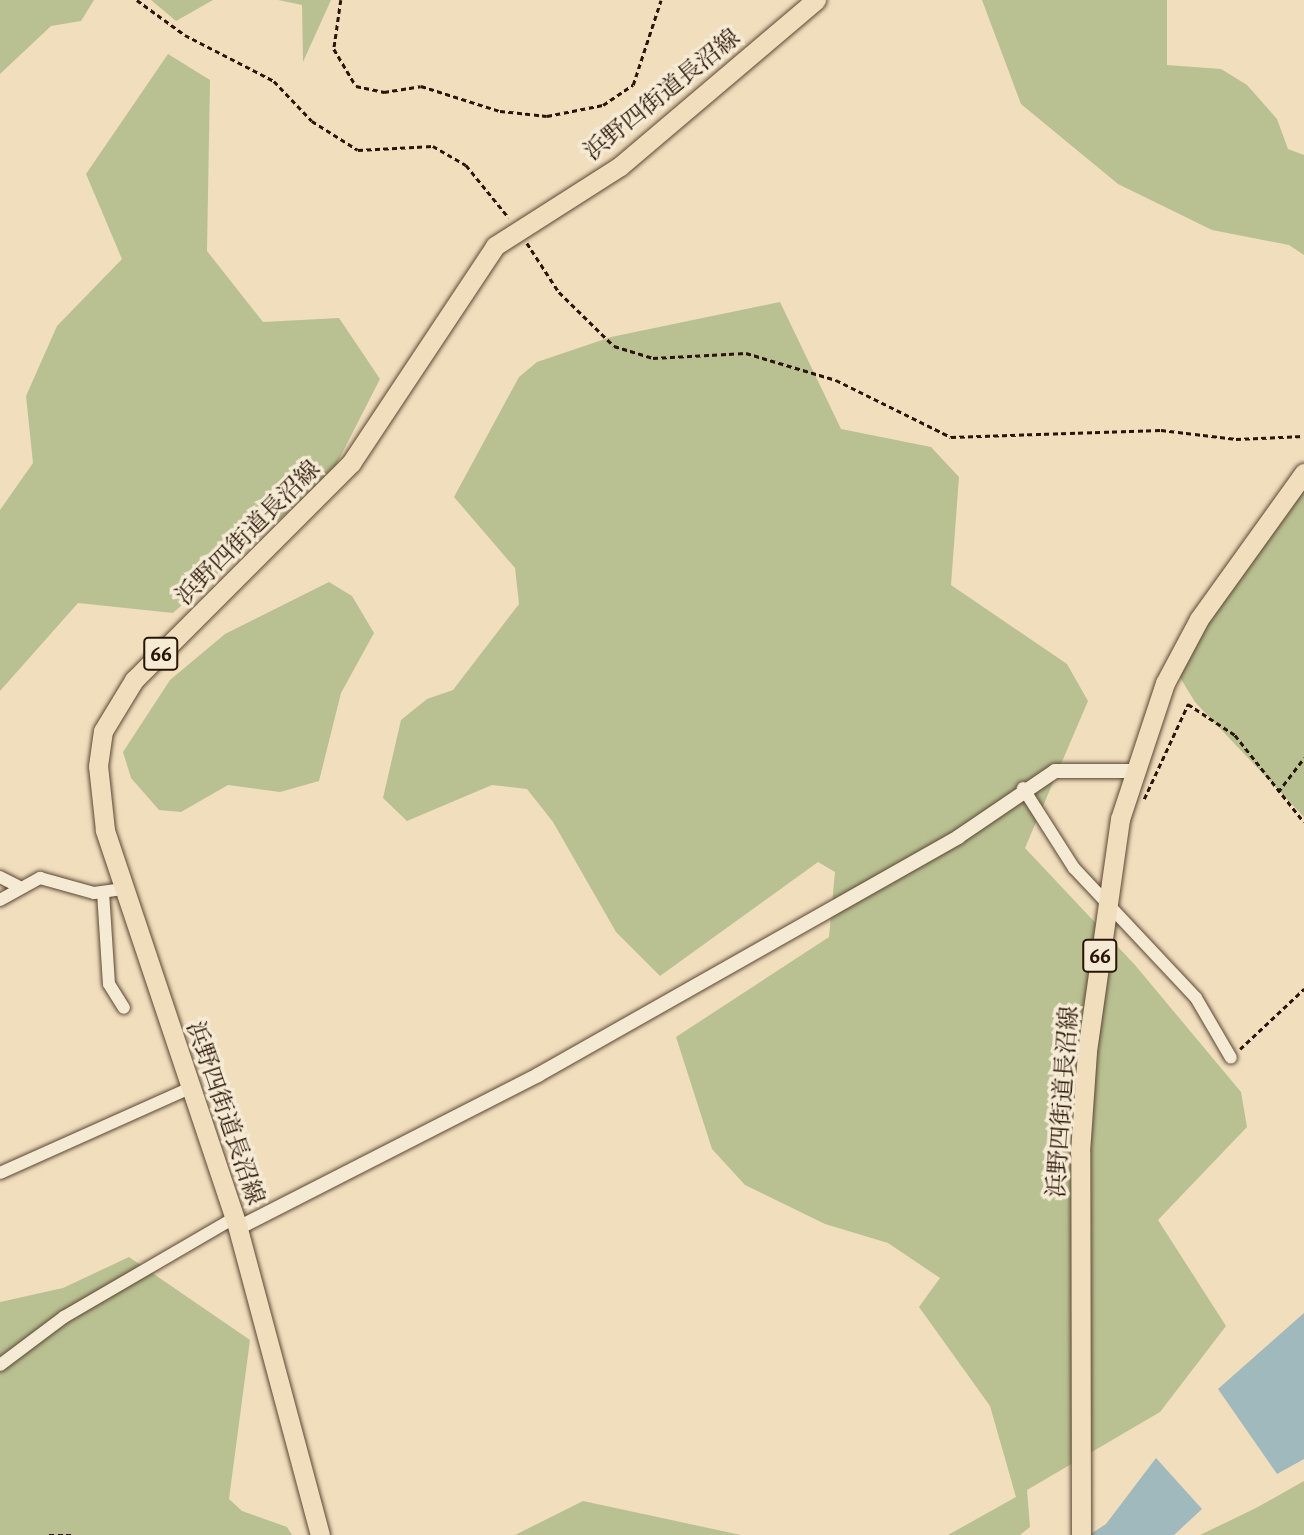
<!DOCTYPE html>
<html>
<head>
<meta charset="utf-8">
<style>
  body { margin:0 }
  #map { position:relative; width:1304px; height:1535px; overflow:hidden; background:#f0debd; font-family:Alegreya,"Noto Serif JP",serif }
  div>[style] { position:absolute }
  .green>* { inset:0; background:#b9c192 }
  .water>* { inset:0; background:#a0b9bc }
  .path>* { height:2.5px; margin-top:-1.25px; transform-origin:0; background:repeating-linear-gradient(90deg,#2a1406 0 5px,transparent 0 8.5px) }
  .roads { filter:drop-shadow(0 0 2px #5c4634) drop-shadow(0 0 2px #5c4634) }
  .minor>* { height:12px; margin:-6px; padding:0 6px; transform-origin:6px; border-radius:6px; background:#f5ead4 }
  .tertiary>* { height:14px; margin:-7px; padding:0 7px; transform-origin:7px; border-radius:7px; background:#f5ead4 }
  .primary>* { height:19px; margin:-9.5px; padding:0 9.5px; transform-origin:9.5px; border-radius:9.5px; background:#f0debd }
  span { translate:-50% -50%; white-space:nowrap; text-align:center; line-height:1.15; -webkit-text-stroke:7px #f5ead4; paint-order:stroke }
  .shield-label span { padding:2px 5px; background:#f5ead4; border:2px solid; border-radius:5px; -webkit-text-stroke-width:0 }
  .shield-label { font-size:23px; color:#2a1406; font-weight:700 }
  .street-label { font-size:24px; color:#2a1406 }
</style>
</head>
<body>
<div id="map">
  <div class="green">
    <div style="clip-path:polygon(0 0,94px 0,81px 21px,51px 26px,0 74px)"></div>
    <div style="clip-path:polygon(151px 0,213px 0,176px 21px)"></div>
    <div style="clip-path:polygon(278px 0,331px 0,303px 62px,302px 5px)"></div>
    <div style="clip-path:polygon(982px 0,1167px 0,1167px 65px,1221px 69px,1247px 85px,1277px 119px,1288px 149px,1304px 155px,1304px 255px,1289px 245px,1212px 230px,1118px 184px,1021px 104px)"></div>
    <div style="clip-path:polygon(168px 54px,210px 80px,207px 251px,263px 322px,339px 318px,380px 379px,332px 473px,173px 613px,78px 603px,0 691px,0 510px,33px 463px,26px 396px,57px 326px,122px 259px,86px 174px)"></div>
    <div style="clip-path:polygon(780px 302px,841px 429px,931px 447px,959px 477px,951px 585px,1067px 664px,1088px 701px,1025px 848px,1135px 965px,1241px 1092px,1247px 1127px,1158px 1220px,1226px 1326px,1160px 1412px,1027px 1490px,1030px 1527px,1020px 1535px,948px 1535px,1016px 1497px,990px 1406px,919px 1307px,940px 1278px,888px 1243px,825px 1224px,745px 1185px,712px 1149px,676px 1037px,829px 937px,835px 872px,818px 862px,660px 976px,616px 932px,553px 822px,527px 789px,492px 785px,407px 821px,383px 798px,401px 720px,427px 699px,453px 690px,519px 604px,515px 568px,454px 497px,519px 377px,537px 362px,611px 337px)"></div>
    <div style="clip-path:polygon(1304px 473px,1304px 817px,1195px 702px,1170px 661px)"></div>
    <div style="clip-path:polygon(329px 582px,352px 596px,374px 633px,341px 693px,319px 781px,280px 792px,228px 785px,181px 812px,159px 810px,131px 778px,123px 752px,170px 680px,225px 634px)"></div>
    <div style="clip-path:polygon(129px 1257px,250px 1340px,229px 1499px,242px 1511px,287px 1527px,292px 1535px,0 1535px,0 1302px,63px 1288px)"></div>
    <div style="clip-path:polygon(1304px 1481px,1304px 1535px,1200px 1535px,1256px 1508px)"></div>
    <div style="clip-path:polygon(583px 1501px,741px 1535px,515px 1535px)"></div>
  </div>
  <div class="water">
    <div style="clip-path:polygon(1304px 1313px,1304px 1459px,1277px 1474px,1218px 1389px)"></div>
    <div style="clip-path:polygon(1156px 1458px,1202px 1509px,1174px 1535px,1089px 1535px,1106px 1524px)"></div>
  </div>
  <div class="path">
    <div style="left:137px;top:0;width:59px;rotate:36.1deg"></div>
    <div style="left:185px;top:35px;width:100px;rotate:27.3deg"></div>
    <div style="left:274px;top:81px;width:55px;rotate:46.5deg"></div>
    <div style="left:312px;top:121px;width:54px;rotate:32.2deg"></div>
    <div style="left:358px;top:150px;width:75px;rotate:-3.1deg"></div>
    <div style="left:433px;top:146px;width:38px;rotate:30deg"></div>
    <div style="left:466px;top:165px;width:68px;rotate:50.9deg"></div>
    <div style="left:341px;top:0;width:49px;rotate:98.1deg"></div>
    <div style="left:334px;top:49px;width:43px;rotate:59.3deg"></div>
    <div style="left:356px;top:86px;width:29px;rotate:12deg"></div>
    <div style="left:384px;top:92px;width:37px;rotate:-9deg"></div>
    <div style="left:421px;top:86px;width:83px;rotate:17.6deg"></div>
    <div style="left:500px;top:111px;width:47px;rotate:6.1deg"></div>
    <div style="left:547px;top:116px;width:57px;rotate:-11.1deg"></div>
    <div style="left:603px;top:105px;width:36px;rotate:-34deg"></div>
    <div style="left:633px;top:85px;width:89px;rotate:-71.8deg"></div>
    <div style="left:527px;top:243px;width:59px;rotate:56.9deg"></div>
    <div style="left:559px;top:292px;width:77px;rotate:44.5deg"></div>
    <div style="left:614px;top:346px;width:41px;rotate:17.1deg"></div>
    <div style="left:653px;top:358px;width:93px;rotate:-3.1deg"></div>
    <div style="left:746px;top:353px;width:94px;rotate:16.7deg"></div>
    <div style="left:836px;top:380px;width:128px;rotate:26.4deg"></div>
    <div style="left:951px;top:437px;width:210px;rotate:-1.9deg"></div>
    <div style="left:1161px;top:430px;width:76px;rotate:6.8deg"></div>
    <div style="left:1236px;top:439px;width:68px;rotate:-2.5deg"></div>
    <div style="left:1278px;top:792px;width:43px;rotate:-52.6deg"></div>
    <div style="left:1144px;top:799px;width:105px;rotate:-65.1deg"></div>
    <div style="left:1188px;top:704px;width:56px;rotate:33.4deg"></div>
    <div style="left:1235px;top:735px;width:111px;rotate:51.6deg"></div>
    <div style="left:1240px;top:1049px;width:88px;rotate:-43.2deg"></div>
    <div style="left:49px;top:1535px;width:23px"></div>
  </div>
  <div class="roads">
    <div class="minor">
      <div style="left:1023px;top:788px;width:95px;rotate:57.5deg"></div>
      <div style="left:1074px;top:868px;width:178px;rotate:46.8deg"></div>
      <div style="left:1196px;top:998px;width:69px;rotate:59.7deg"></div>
      <div style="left:0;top:877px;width:20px;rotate:27deg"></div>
      <div style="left:103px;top:892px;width:92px;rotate:86.3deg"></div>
      <div style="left:109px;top:984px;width:28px;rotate:58deg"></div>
      <div style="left:0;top:900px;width:46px;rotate:-28.8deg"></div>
      <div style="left:40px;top:878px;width:56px;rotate:15.5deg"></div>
      <div style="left:94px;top:893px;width:30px;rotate:-8deg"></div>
      <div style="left:0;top:1173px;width:208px;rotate:-24.1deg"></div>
      <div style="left:0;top:1365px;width:80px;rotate:-36.9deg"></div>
      <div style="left:64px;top:1317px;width:197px;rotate:-30.2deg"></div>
    </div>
    <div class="tertiary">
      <div style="left:238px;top:1228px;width:337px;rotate:-27deg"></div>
      <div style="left:538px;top:1075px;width:483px;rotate:-29.5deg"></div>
      <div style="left:958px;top:837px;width:117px;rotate:-34.2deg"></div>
      <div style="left:1055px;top:771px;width:79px"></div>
    </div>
    <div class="primary">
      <div style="left:320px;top:1535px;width:318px;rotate:-105deg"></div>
      <div style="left:238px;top:1228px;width:420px;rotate:-108.5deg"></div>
      <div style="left:105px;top:830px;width:64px;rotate:-96.2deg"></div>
      <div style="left:98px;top:766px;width:35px;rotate:-82deg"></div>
      <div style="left:103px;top:731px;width:60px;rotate:-58.7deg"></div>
      <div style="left:134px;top:680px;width:307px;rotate:-45deg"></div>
      <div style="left:351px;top:463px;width:260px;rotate:-56.4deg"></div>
      <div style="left:495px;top:246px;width:148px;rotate:-32.6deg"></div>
      <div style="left:620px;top:166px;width:257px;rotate:-40.3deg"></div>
      <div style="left:1081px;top:1535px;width:383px;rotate:-90.1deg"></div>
      <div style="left:1080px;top:1152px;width:101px;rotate:-86deg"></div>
      <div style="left:1087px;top:1051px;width:234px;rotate:-81.9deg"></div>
      <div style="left:1120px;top:819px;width:143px;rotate:-71.7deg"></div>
      <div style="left:1165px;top:683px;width:72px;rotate:-62deg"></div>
      <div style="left:1199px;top:619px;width:180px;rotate:-54.3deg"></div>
    </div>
  </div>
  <div class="shield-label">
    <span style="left:161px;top:654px">66</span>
    <span style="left:1100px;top:956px">66</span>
  </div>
  <div class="street-label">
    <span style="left:662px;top:95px;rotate:-39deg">浜野四街道長沼線</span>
    <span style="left:248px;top:533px;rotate:-45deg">浜野四街道長沼線</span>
    <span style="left:1063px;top:1102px;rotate:-86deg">浜野四街道長沼線</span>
    <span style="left:225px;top:1113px;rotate:71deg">浜野四街道長沼線</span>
  </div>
</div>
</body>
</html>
